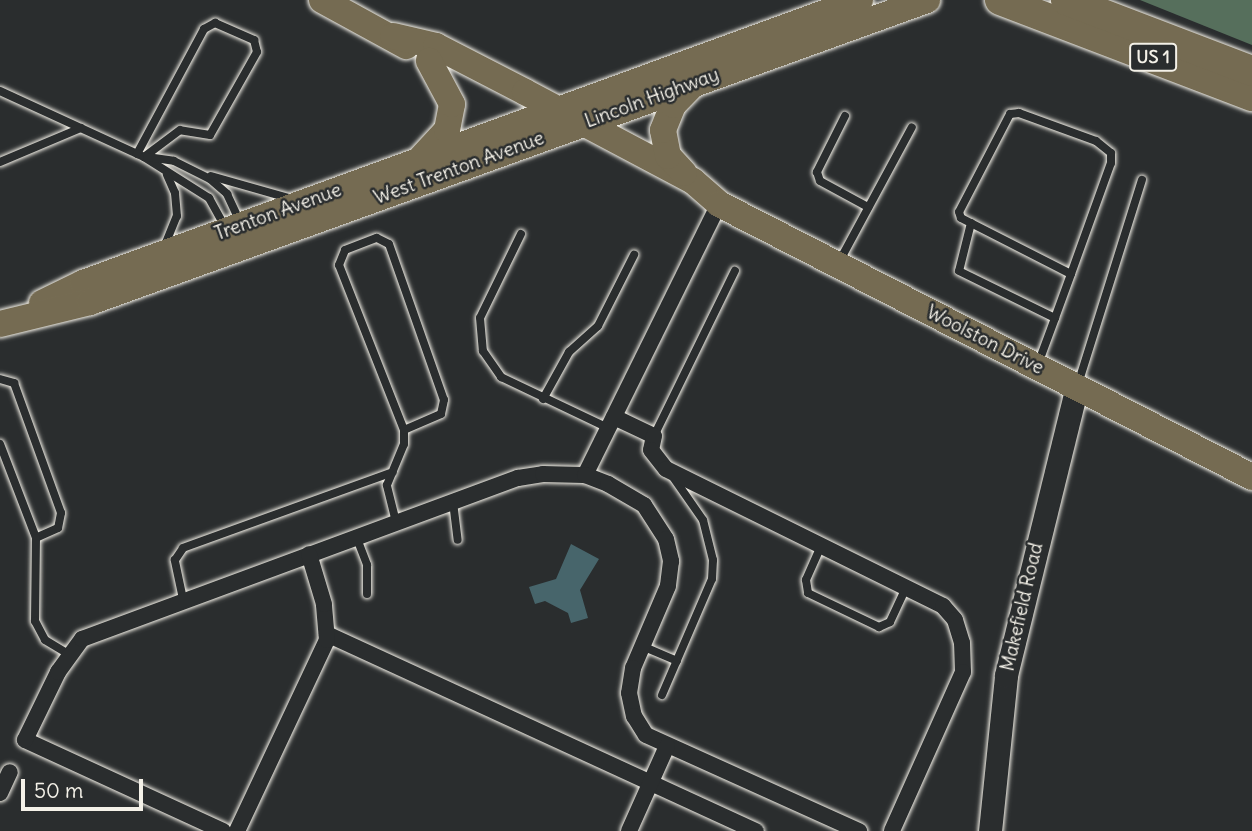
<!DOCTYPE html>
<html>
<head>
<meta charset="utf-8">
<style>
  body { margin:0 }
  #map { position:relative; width:1252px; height:831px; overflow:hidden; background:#2a2d2e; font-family:Delius,sans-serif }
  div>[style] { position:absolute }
  .green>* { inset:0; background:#566f5c }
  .water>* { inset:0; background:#47656b }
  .roads { filter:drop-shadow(0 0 2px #f4f1e8) drop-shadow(0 0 2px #f4f1e8) }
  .lane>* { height:8px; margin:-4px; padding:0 4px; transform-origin:4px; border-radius:4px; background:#2a2d2e }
  .street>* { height:16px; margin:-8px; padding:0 8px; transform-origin:8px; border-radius:8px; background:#2a2d2e }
  .secondary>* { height:23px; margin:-11.5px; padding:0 11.5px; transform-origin:11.5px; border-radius:11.5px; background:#2a2d2e }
  .primary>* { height:26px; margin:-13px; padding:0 13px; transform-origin:13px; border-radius:13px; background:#756b52 }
  .highway>* { height:30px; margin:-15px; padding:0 15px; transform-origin:15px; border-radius:15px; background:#756b52 }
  span { translate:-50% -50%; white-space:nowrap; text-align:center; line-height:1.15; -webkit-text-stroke:5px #2a2d2e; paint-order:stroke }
  .shield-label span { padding:2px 5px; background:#2a2d2e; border:2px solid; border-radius:5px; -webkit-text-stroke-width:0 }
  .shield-label { font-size:18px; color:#f4f1e8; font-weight:700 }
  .street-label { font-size:19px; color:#f4f1e8 }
  .scale { position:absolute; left:21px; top:779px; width:122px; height:32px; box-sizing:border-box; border:4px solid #f4f1e8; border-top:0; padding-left:9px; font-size:21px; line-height:24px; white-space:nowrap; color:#f4f1e8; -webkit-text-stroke:5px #2a2d2e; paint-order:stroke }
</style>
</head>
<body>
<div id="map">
  <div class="green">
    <div style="clip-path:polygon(1140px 0,1252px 0,1252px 45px)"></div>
  </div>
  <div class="water">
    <div style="clip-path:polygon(571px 544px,599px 559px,580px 590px,588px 618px,571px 623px,568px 613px,545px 601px,535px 604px,529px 587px,556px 579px)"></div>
  </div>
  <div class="roads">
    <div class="lane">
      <div style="left:0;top:91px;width:158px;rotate:24.6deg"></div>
      <div style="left:144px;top:157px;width:77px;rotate:32.2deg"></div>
      <div style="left:209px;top:198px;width:33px;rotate:61deg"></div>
      <div style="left:845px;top:116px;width:63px;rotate:116.6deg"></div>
      <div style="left:817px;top:172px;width:9px;rotate:72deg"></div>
      <div style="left:820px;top:181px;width:55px;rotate:28.4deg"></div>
      <div style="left:137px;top:154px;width:142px;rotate:-61.8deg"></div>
      <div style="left:204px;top:29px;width:13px;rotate:-29deg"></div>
      <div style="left:215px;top:23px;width:43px;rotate:23.6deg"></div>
      <div style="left:254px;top:40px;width:12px;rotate:76deg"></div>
      <div style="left:257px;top:52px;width:95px;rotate:119.5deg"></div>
      <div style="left:210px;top:135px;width:30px;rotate:-171deg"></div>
      <div style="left:180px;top:130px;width:45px;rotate:143.1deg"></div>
      <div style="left:147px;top:157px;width:27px;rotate:8deg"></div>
      <div style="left:174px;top:161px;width:40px;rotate:26.6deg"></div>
      <div style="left:210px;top:179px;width:23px;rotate:41deg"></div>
      <div style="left:227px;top:194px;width:29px;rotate:65deg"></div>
      <div style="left:0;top:162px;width:88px;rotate:-22.8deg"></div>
      <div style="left:211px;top:176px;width:81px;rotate:15.8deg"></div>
      <div style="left:971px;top:223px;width:49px;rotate:104deg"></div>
      <div style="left:959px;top:271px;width:107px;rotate:26.1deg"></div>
      <div style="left:521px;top:234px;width:93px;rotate:116deg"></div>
      <div style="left:480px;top:318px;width:33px;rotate:85deg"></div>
      <div style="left:483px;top:351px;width:32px;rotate:55deg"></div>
      <div style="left:501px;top:377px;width:119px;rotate:25.5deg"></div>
      <div style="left:165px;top:245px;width:31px;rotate:-68deg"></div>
      <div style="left:177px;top:216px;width:23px;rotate:-95deg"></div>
      <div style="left:175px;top:193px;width:20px;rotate:-114deg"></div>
      <div style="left:839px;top:262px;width:153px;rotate:-61.6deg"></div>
      <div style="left:1038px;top:364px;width:49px;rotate:-69.7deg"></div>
      <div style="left:1055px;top:318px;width:47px;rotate:-70deg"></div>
      <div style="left:1071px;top:274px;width:118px;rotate:-70.2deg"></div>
      <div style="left:1111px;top:163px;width:10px;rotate:-90deg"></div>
      <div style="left:1111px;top:153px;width:19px;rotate:-141deg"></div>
      <div style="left:1096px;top:141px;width:82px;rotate:-160deg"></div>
      <div style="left:1019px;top:113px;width:9px;rotate:174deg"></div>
      <div style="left:1010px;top:114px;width:110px;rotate:117.5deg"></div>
      <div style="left:959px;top:212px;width:6px;rotate:72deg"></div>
      <div style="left:961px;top:218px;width:123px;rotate:27deg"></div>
      <div style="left:0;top:379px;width:15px;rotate:16deg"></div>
      <div style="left:14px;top:383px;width:138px;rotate:70.1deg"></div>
      <div style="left:61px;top:513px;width:15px;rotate:101deg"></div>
      <div style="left:58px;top:528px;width:24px;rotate:156deg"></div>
      <div style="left:1078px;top:384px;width:214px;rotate:-72.6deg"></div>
      <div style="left:543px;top:399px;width:54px;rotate:-61deg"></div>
      <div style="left:569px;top:352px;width:39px;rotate:-42deg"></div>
      <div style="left:598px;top:326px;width:80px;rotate:-63.1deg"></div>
      <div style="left:654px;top:436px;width:184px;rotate:-63.9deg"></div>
      <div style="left:0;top:444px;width:101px;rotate:69deg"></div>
      <div style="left:36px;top:538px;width:83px;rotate:90.7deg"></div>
      <div style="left:35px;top:621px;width:21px;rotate:62deg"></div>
      <div style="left:45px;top:640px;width:27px;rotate:31deg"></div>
      <div style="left:453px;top:502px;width:38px;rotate:83deg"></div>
      <div style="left:396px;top:522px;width:38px;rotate:-104deg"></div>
      <div style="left:387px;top:485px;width:44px;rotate:-67.5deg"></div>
      <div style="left:404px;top:444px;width:14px;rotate:-90deg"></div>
      <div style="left:404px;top:430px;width:177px;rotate:-111.5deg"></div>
      <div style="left:339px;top:265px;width:16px;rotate:-68deg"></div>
      <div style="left:345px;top:250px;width:34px;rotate:-21deg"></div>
      <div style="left:377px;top:238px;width:13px;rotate:27deg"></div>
      <div style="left:389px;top:244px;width:165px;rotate:70.6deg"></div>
      <div style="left:444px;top:400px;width:14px;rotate:102deg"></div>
      <div style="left:441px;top:414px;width:40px;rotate:156.6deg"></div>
      <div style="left:356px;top:536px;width:31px;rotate:69deg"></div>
      <div style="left:367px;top:565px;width:29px;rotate:90deg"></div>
      <div style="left:821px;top:546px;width:37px;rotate:114deg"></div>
      <div style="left:806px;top:580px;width:13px;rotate:81deg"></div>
      <div style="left:808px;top:593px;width:79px;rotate:25.6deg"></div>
      <div style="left:879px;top:627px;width:12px;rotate:-24deg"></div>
      <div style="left:890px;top:622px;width:38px;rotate:-65deg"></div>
      <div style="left:183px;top:599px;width:40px;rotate:-102deg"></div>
      <div style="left:175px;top:560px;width:14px;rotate:-56deg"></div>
      <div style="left:183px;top:548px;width:223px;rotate:-19.9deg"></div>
      <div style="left:642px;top:646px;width:38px;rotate:23deg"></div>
      <div style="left:662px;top:695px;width:126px;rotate:-66.7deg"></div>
      <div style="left:712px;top:579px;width:19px;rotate:-87deg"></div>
      <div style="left:713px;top:560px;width:41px;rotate:-104deg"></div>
      <div style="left:703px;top:520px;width:52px;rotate:-124.9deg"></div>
    </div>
    <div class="street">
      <div style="left:614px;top:417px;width:44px;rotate:25.4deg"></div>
      <div style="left:654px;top:436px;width:14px;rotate:102deg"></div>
      <div style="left:651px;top:450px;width:24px;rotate:52deg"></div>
      <div style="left:666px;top:469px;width:309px;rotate:26.3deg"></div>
      <div style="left:943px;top:606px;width:18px;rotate:49deg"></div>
      <div style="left:955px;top:620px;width:24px;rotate:73deg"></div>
      <div style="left:962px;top:643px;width:29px;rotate:88deg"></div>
      <div style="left:963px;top:672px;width:174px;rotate:114.1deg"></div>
      <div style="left:585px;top:475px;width:302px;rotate:-63.7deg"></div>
      <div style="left:327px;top:634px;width:472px;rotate:24.7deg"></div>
      <div style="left:0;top:793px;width:23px;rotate:-65deg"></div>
      <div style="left:223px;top:831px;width:218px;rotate:-155.3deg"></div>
      <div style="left:25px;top:740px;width:76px;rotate:-64.1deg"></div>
      <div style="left:58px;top:672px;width:41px;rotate:-54deg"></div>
      <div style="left:82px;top:639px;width:465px;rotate:-20.3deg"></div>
      <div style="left:518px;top:478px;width:25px;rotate:-9deg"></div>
      <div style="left:543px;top:474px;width:42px;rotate:1.4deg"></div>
      <div style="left:585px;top:475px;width:25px;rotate:21deg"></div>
      <div style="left:608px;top:484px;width:42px;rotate:30.3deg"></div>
      <div style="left:644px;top:505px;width:40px;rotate:57.1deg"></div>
      <div style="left:666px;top:539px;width:23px;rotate:77deg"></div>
      <div style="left:671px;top:561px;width:25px;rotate:97deg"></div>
      <div style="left:668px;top:586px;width:89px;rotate:113.1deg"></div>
      <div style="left:633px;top:668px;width:25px;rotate:99deg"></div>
      <div style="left:629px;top:693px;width:24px;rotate:78deg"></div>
      <div style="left:634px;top:716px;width:22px;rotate:58deg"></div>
      <div style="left:646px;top:735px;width:234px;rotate:24.3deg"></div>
      <div style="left:237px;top:831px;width:211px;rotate:-64.8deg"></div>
      <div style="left:327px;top:640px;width:36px;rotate:-95deg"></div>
      <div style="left:324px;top:604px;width:52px;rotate:-106.7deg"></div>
      <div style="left:629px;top:831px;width:93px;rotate:-65.9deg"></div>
    </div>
    <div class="secondary">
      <div style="left:990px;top:831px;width:157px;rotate:-84.1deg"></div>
      <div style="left:1006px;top:675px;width:297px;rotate:-76.2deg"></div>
    </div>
    <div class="primary">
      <div style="left:322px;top:0;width:96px;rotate:28.7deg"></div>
      <div style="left:393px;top:36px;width:44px;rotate:13.1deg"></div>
      <div style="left:436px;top:46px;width:100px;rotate:27.3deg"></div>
      <div style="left:525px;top:92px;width:190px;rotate:27.9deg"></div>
      <div style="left:693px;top:181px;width:35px;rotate:41deg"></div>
      <div style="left:719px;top:204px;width:599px;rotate:27.12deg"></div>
      <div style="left:421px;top:158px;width:38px;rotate:-47deg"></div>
      <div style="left:447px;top:130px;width:26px;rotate:-79deg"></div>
      <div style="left:452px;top:104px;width:49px;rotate:-118.1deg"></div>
      <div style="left:684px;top:173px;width:23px;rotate:-133deg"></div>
      <div style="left:668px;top:156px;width:26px;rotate:-101deg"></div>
      <div style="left:663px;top:130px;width:27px;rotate:-68deg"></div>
      <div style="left:673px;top:105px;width:28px;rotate:-46deg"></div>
      <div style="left:42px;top:303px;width:46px;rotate:-26deg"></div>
      <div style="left:83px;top:283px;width:827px;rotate:-20.01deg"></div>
      <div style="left:0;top:324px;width:93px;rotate:-13.7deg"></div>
      <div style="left:90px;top:302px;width:890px;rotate:-19.84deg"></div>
    </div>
    <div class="highway">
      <div style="left:1000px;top:0;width:270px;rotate:20.9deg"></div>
      <div style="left:1066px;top:0;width:199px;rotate:20.9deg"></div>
    </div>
  </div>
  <div class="shield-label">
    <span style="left:1153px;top:57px">US 1</span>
  </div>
  <div class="street-label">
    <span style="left:652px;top:98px;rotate:-20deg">Lincoln Highway</span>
    <span style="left:459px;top:168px;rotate:-20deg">West Trenton Avenue</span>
    <span style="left:278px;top:212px;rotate:-20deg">Trenton Avenue</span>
    <span style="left:985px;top:340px;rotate:27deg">Woolston Drive</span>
    <span style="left:1022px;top:607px;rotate:-77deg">Makefield Road</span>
  </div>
  <div class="scale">50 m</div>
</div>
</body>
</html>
